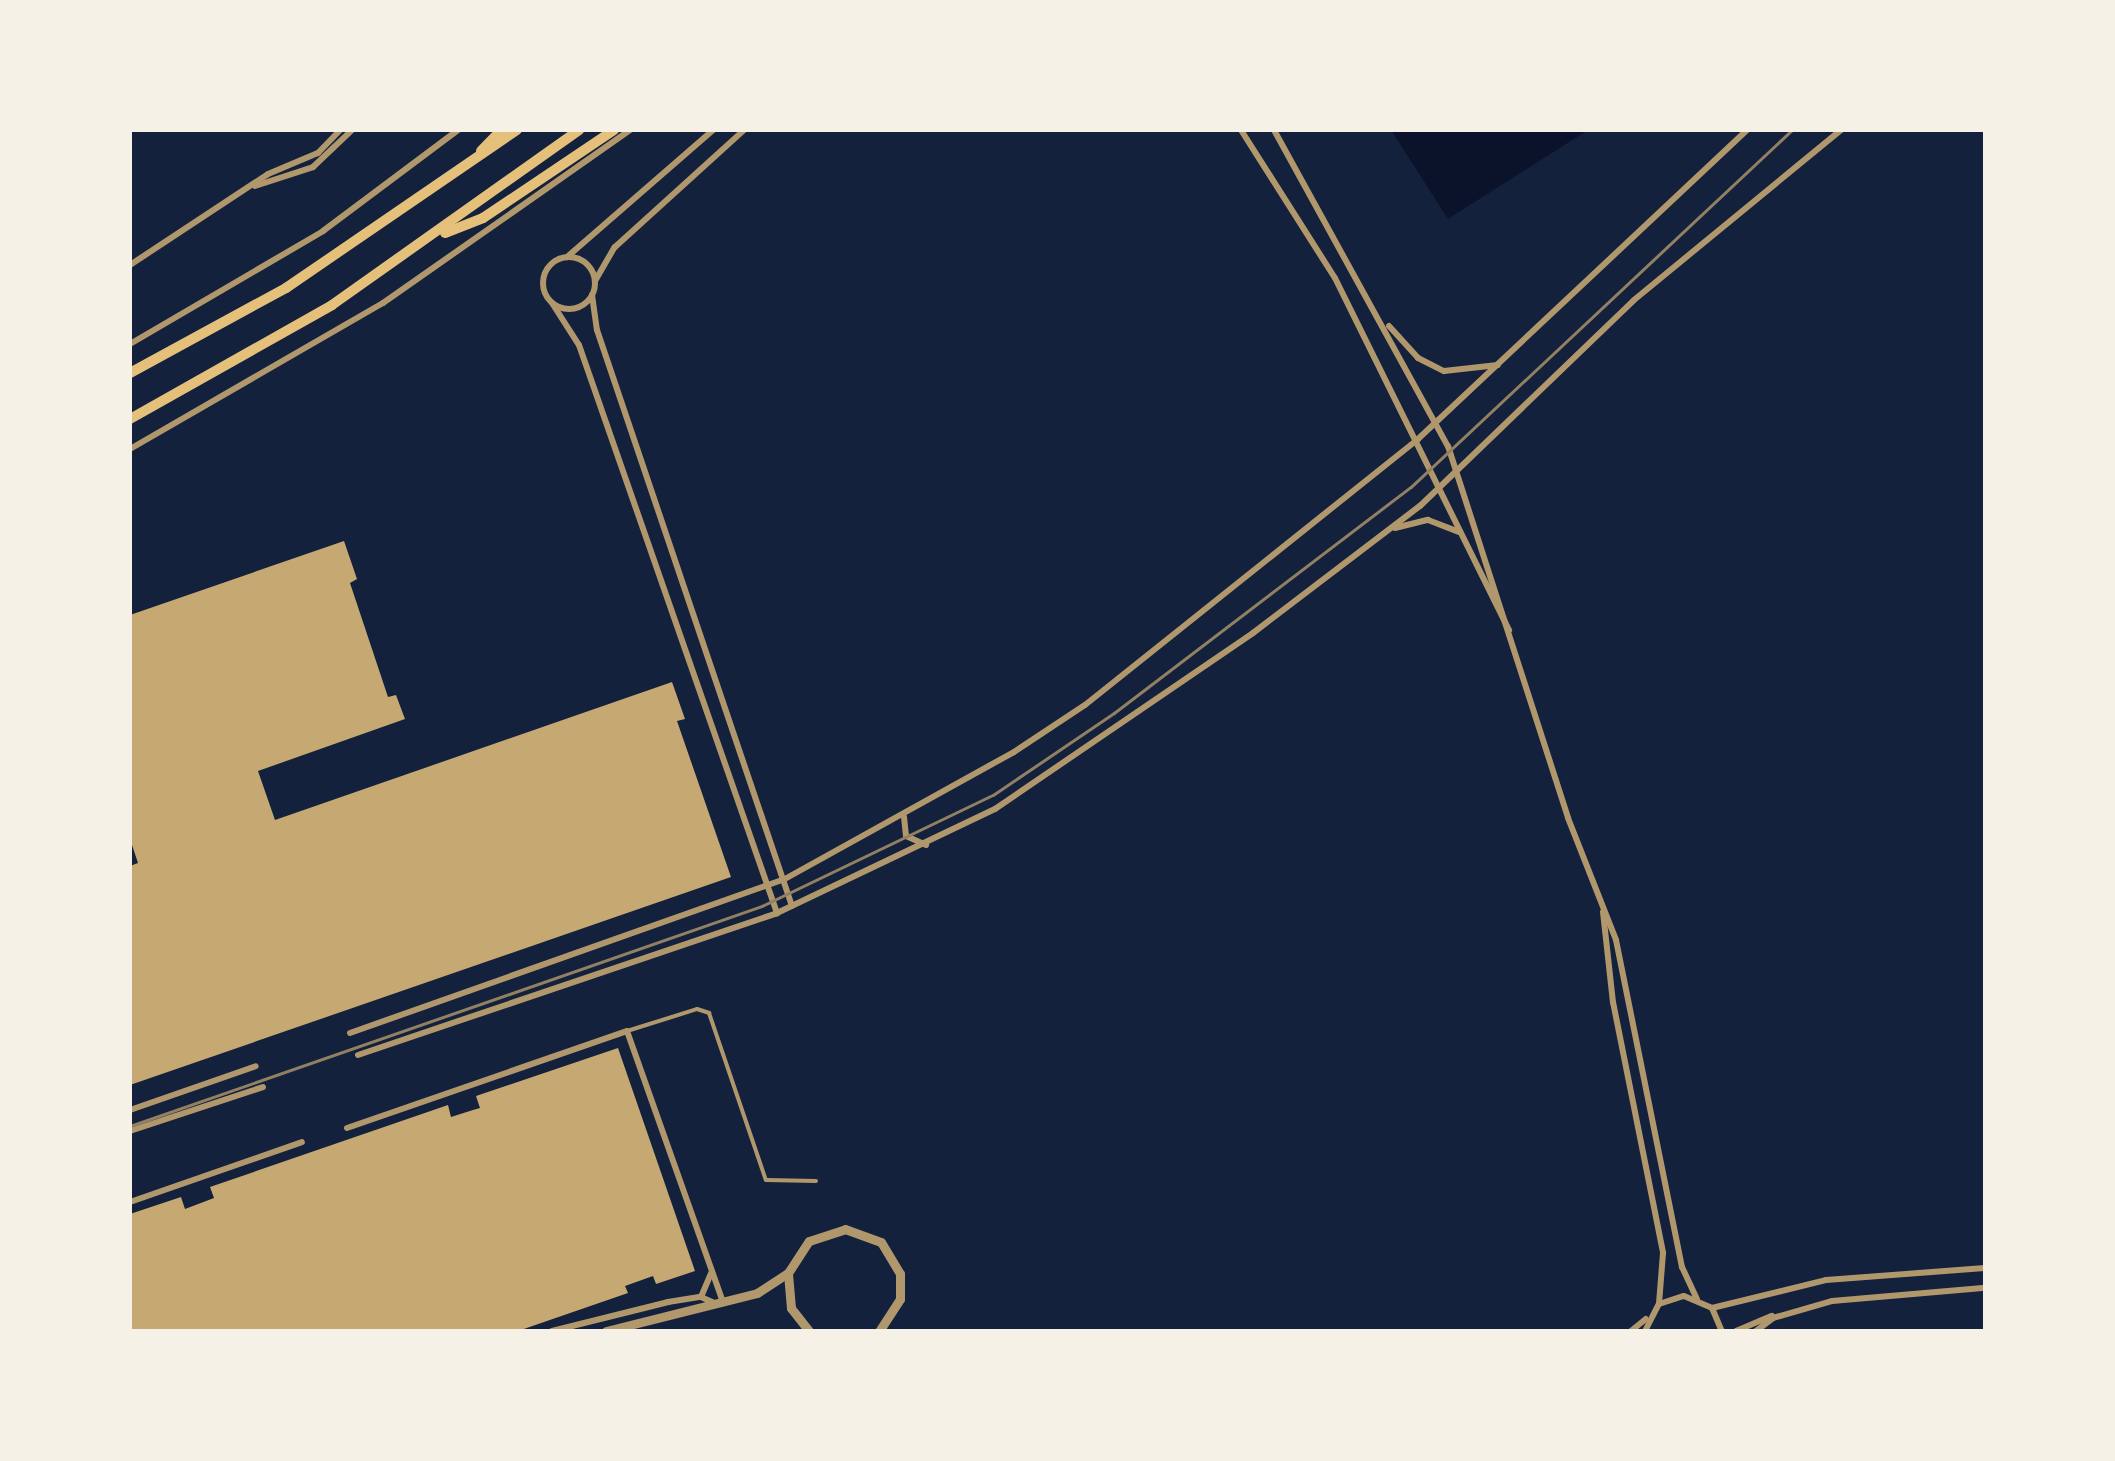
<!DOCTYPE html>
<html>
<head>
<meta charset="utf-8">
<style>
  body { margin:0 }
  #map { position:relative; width:2115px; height:1461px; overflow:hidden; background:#14213d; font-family:Poppins,sans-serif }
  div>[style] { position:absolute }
  .water>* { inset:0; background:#0b132b }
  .building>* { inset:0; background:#c6a872 }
  .service>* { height:4px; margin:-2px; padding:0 2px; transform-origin:2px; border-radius:2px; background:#b1986c }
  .minor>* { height:6px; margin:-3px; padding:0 3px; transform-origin:3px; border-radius:3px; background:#b1986c }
  .minor>.ring { margin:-3px; padding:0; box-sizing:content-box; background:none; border:6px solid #b1986c; border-radius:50% }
  .tertiary>* { height:9px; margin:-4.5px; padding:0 4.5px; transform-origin:4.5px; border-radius:4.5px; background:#b1986c }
  .primary>* { height:10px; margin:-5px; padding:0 5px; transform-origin:5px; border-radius:5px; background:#e5c07b }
  .tram>* { height:2.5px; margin:-1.25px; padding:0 1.25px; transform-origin:1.25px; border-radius:1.25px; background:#918062 }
  span { translate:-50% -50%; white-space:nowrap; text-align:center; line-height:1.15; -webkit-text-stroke:9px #f6f1e7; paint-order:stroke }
  .frame { position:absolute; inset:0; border:132px solid #f6f1e7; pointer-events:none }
</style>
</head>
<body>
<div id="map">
  <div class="water">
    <div style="clip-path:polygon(1391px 130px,1588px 130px,1448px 219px)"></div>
  </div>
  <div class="building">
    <div style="clip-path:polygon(344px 541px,357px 579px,350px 583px,388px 697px,396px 695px,405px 719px,258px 771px,275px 820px,672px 682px,685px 719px,677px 721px,731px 877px,130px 1085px,130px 866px,138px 863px,130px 839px,130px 615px)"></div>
    <div style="clip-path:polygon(618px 1048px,695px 1271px,656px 1284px,653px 1276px,625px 1286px,628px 1293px,518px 1331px,130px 1331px,130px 1214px,181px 1197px,185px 1209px,214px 1198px,210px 1187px,448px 1105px,451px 1117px,473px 1110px,480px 1108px,476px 1096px)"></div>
  </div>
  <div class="service">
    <div style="left:627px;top:1031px;width:73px;rotate:-17.4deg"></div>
    <div style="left:697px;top:1009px;width:13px;rotate:18deg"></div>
    <div style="left:709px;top:1013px;width:176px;rotate:71.2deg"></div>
    <div style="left:766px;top:1180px;width:50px;rotate:1.1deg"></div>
  </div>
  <div class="minor">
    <div style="left:1241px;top:130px;width:175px;rotate:57.6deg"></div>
    <div style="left:1335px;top:278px;width:393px;rotate:63.7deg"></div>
    <div style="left:1274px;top:130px;width:361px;rotate:61.2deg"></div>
    <div style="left:1448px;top:446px;width:391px;rotate:72.1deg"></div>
    <div style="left:1568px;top:818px;width:131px;rotate:68.5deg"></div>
    <div style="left:1616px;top:940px;width:334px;rotate:78.6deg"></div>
    <div style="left:1682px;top:1267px;width:35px;rotate:65deg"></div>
    <div style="left:255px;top:186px;width:61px;rotate:-18.1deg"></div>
    <div style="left:313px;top:167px;width:54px;rotate:-43.5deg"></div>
    <div style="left:567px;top:257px;width:194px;rotate:-41deg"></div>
    <div class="ring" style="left:543px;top:257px;width:46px;height:46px"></div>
    <div style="left:130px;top:265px;width:165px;rotate:-33.4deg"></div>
    <div style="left:268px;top:174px;width:54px;rotate:-22.8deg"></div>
    <div style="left:318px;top:153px;width:32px;rotate:-46deg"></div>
    <div style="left:595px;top:281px;width:39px;rotate:-60deg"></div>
    <div style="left:615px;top:247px;width:174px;rotate:-42.2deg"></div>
    <div style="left:592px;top:295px;width:35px;rotate:82deg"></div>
    <div style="left:597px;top:330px;width:608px;rotate:71.3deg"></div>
    <div style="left:552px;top:303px;width:50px;rotate:57.3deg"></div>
    <div style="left:579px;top:345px;width:602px;rotate:70.78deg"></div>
    <div style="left:1389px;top:326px;width:43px;rotate:47.8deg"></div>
    <div style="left:1418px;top:358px;width:29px;rotate:27deg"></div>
    <div style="left:1444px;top:371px;width:54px;rotate:-6.3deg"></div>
    <div style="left:130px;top:344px;width:224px;rotate:-30.3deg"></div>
    <div style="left:323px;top:231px;width:169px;rotate:-36.8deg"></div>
    <div style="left:130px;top:449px;width:292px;rotate:-30deg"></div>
    <div style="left:383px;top:303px;width:302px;rotate:-35deg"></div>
    <div style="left:1395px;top:528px;width:34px;rotate:-14deg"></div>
    <div style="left:1428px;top:520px;width:33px;rotate:21deg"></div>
    <div style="left:904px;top:817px;width:19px;rotate:84deg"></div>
    <div style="left:906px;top:836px;width:22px;rotate:24deg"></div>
    <div style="left:1603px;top:912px;width:91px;rotate:83.7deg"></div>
    <div style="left:1613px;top:1002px;width:256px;rotate:78.7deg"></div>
    <div style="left:1663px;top:1253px;width:51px;rotate:94.5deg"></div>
    <div style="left:350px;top:1033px;width:459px;rotate:-19.5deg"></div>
    <div style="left:783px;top:880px;width:264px;rotate:-29deg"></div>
    <div style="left:1014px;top:752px;width:85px;rotate:-33.5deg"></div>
    <div style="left:1085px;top:705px;width:426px;rotate:-38.6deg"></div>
    <div style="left:1418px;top:439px;width:451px;rotate:-43.2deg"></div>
    <div style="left:358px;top:1055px;width:442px;rotate:-18.7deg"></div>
    <div style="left:777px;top:913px;width:242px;rotate:-25.5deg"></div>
    <div style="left:995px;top:809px;width:312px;rotate:-34.3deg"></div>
    <div style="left:1253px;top:633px;width:210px;rotate:-37.3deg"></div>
    <div style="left:1420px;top:506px;width:297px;rotate:-43.9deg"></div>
    <div style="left:1634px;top:300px;width:268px;rotate:-39.4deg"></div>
    <div style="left:130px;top:1110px;width:133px;rotate:-19.2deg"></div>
    <div style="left:347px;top:1128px;width:296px;rotate:-19.1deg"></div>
    <div style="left:627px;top:1031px;width:288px;rotate:70.5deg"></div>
    <div style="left:130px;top:1131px;width:140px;rotate:-18.3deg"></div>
    <div style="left:130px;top:1202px;width:182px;rotate:-19.2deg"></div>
    <div style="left:701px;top:1297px;width:28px;rotate:-67deg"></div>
    <div style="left:1712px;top:1308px;width:117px;rotate:-13.8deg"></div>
    <div style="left:1826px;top:1280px;width:159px;rotate:-4.3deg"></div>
    <div style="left:552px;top:1331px;width:120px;rotate:-14deg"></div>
    <div style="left:668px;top:1302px;width:33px;rotate:-9deg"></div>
    <div style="left:701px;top:1297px;width:17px;rotate:24deg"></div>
    <div style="left:1631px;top:1331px;width:19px;rotate:-39deg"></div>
    <div style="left:1645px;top:1331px;width:30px;rotate:-63deg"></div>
    <div style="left:1659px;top:1304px;width:26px;rotate:-18deg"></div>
    <div style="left:1684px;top:1296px;width:30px;rotate:23deg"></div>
    <div style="left:1712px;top:1308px;width:25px;rotate:67deg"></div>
    <div style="left:1736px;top:1331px;width:39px;rotate:-23deg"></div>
    <div style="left:1756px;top:1331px;width:21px;rotate:-37deg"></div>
    <div style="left:1773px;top:1318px;width:61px;rotate:-16.1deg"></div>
    <div style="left:1832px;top:1301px;width:154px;rotate:-4.9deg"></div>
  </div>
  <div class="tertiary">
    <div style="left:606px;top:1331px;width:156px;rotate:-14.1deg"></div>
    <div style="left:757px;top:1293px;width:37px;rotate:-33deg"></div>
    <div style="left:809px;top:1331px;width:29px;rotate:-128deg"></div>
    <div style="left:791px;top:1308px;width:35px;rotate:-95deg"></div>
    <div style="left:788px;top:1273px;width:38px;rotate:-57deg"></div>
    <div style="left:809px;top:1241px;width:38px;rotate:-18deg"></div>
    <div style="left:845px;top:1229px;width:38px;rotate:20deg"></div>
    <div style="left:881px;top:1242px;width:37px;rotate:59deg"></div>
    <div style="left:900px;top:1274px;width:25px;rotate:90deg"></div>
    <div style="left:900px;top:1299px;width:38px;rotate:123deg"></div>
  </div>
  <div class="primary">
    <div style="left:481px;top:151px;width:29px;rotate:-46deg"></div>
    <div style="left:445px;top:233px;width:41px;rotate:-21.5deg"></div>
    <div style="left:483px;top:218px;width:158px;rotate:-33.9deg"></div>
    <div style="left:130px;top:373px;width:178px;rotate:-28.6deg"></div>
    <div style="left:286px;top:288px;width:280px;rotate:-34.4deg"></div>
    <div style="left:130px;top:419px;width:232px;rotate:-29.4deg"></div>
    <div style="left:332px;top:305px;width:303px;rotate:-35.3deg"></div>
  </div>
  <div class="tram">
    <div style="left:130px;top:1126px;width:669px;rotate:-19.19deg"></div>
    <div style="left:762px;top:906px;width:256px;rotate:-25.7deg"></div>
    <div style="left:993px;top:795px;width:146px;rotate:-34.1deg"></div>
    <div style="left:1114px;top:713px;width:373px;rotate:-37.3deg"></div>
    <div style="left:1411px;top:487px;width:522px;rotate:-43.14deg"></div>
  </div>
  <div class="frame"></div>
</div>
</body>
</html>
